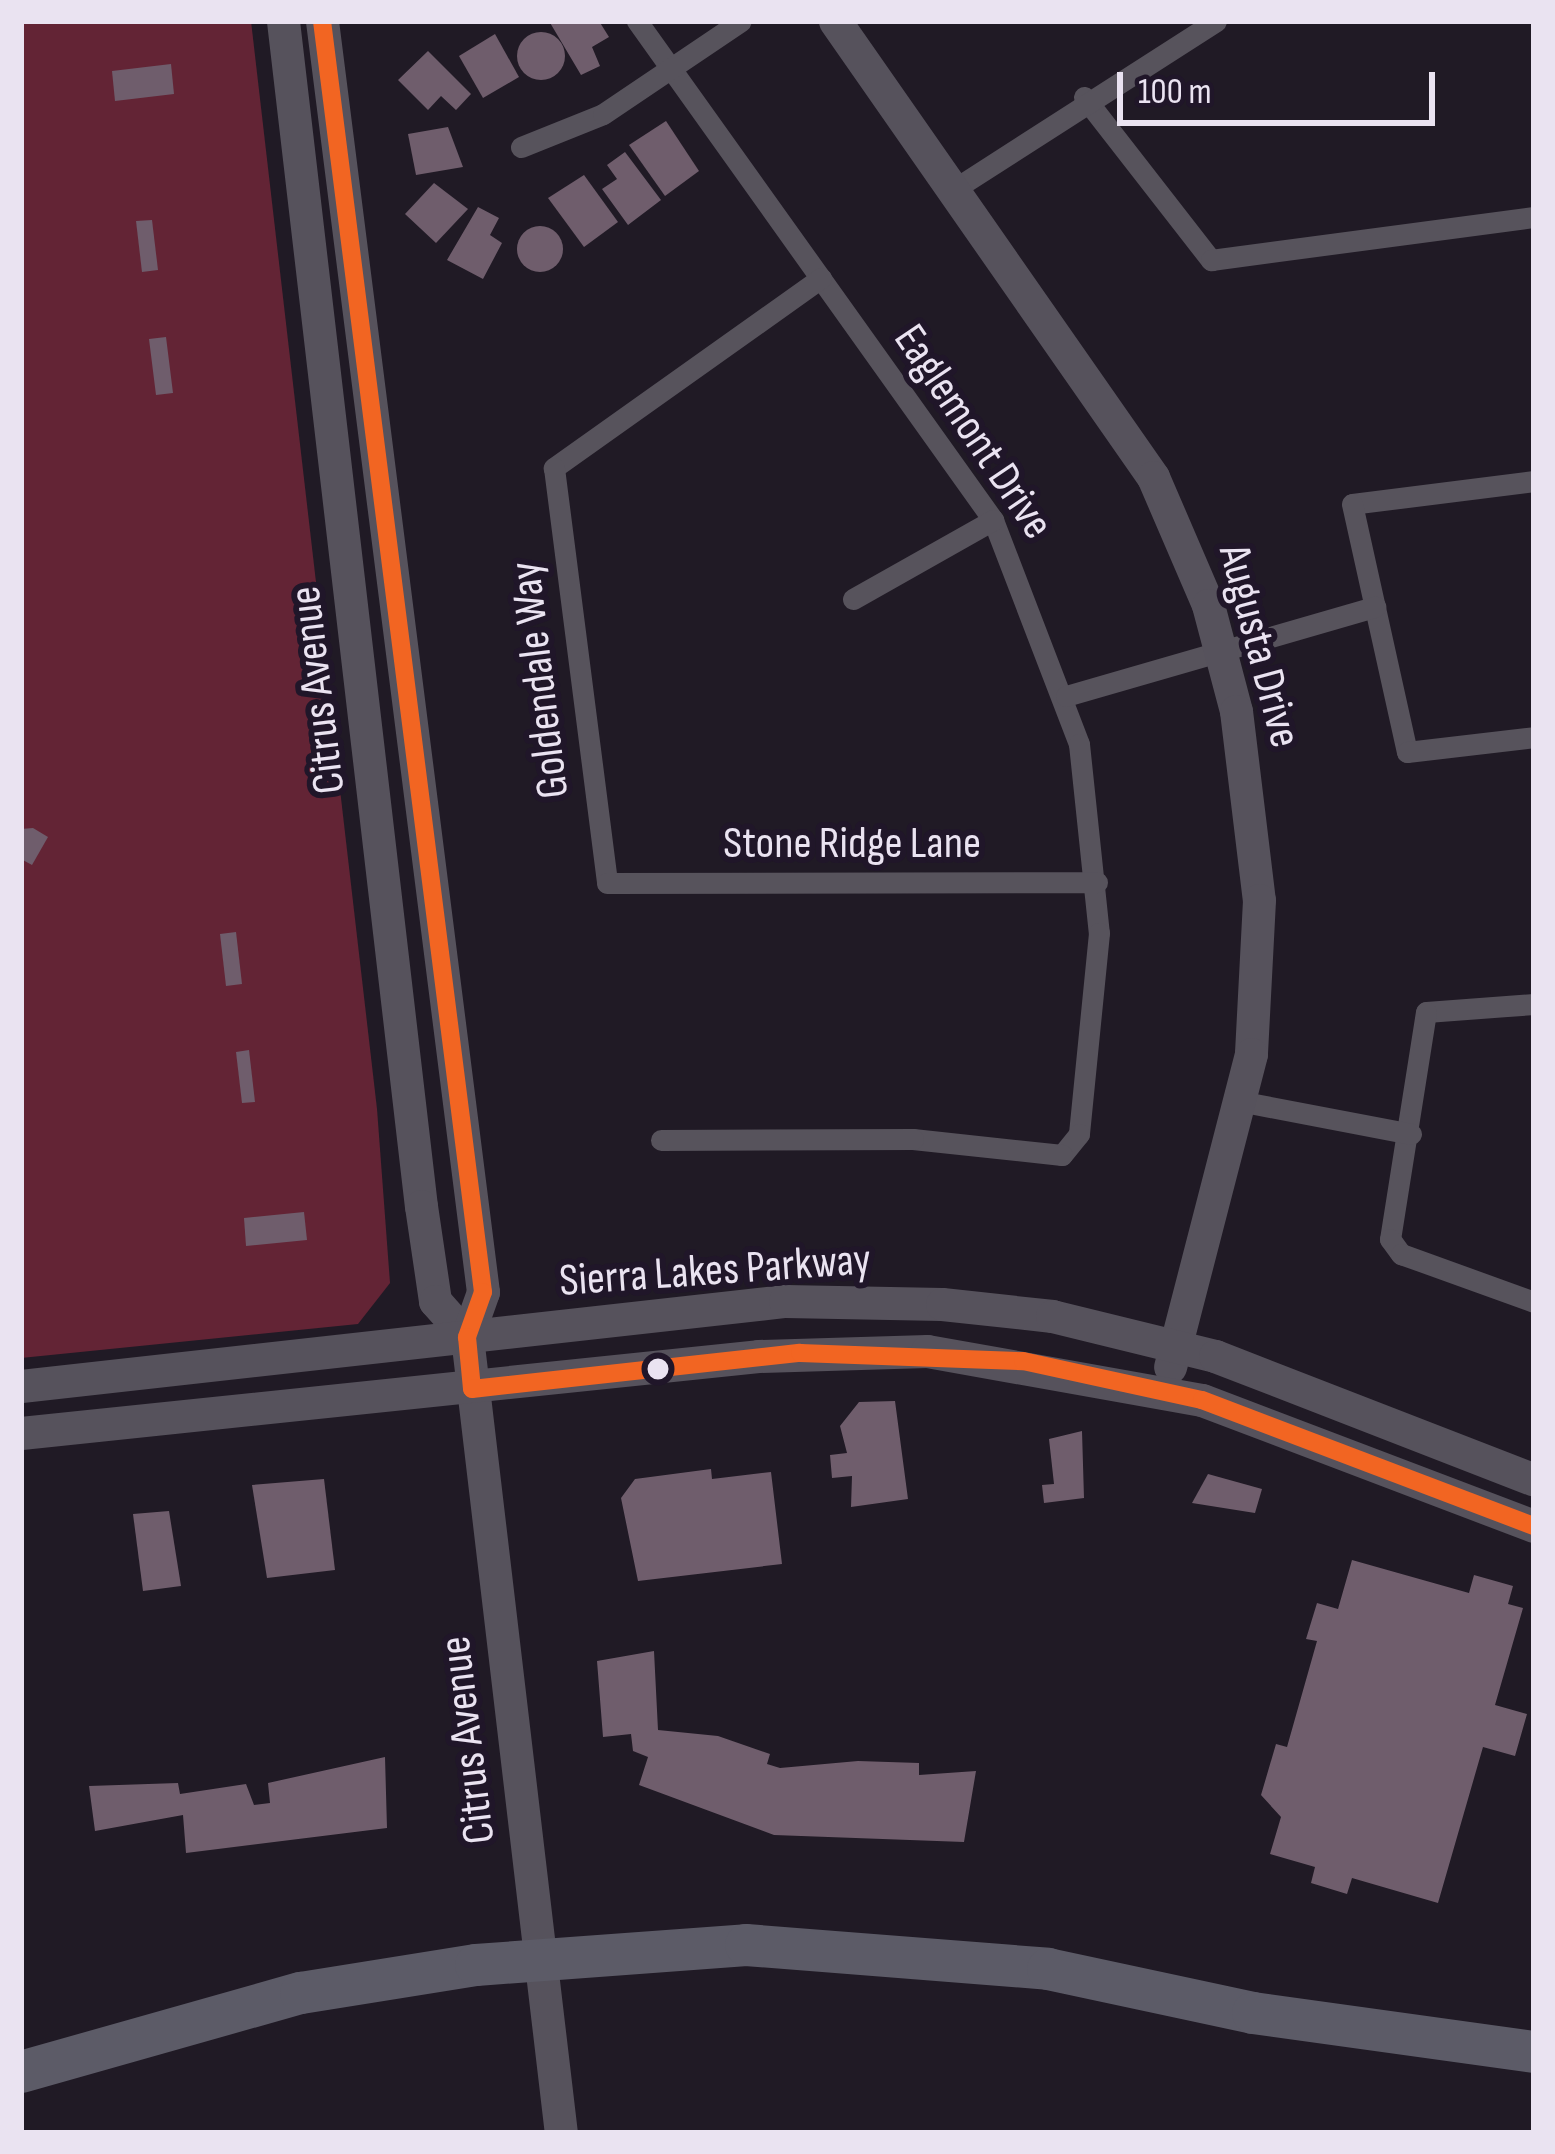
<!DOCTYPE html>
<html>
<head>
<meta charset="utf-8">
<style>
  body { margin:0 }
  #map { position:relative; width:1555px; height:2154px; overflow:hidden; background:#201a25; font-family:"Sofia Sans Condensed",sans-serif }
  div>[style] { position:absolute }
  .green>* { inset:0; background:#632435 }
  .building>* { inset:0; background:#6f5d6c }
  .round { border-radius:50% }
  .street>* { height:21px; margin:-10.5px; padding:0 10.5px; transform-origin:10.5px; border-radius:10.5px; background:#57535c }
  .secondary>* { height:33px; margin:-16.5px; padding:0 16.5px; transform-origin:16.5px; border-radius:16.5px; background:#56525c }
  .highway>* { height:42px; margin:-21px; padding:0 21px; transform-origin:21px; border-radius:21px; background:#5c5b67 }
  .bus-1>* { height:18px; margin:-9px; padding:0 9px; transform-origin:9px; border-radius:9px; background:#f26522 }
  .dots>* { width:33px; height:33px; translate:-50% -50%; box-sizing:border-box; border:6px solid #201629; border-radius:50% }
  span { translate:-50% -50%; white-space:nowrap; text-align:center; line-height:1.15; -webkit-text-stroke:12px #201629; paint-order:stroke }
  .street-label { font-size:45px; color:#eae3f1 }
  .frame { position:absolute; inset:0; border:24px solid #eae3f1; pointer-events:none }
  .scale { position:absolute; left:1117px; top:72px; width:318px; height:54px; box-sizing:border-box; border:6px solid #eae3f1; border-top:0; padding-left:15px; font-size:36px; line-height:42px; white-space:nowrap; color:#eae3f1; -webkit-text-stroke:9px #201629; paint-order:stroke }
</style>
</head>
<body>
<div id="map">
  <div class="green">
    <div style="clip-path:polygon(21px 21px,251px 21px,377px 1109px,390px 1283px,358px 1324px,21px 1358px)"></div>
  </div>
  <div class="building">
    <div style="clip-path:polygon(549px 21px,599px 21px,609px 37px,592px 47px,600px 66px,581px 75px)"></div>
    <div class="round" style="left:517px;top:32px;width:48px;height:48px"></div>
    <div style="clip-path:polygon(495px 34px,519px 77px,483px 98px,459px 56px)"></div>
    <div style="clip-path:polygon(428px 51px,471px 94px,456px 110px,441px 96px,428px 110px,398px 80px)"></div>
    <div style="clip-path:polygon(171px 64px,174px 94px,115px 101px,112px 71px)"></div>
    <div style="clip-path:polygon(666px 121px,699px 171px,665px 196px,629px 145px)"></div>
    <div style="clip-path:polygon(448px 127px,463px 167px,416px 175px,408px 134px)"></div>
    <div style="clip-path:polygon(625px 152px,661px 200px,628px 225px,602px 189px,617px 179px,607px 165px)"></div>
    <div style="clip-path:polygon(584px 175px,618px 222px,584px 247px,548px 198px)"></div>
    <div style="clip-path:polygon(434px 183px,468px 209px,436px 243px,405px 214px)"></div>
    <div style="clip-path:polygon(478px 207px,499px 218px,490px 235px,502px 243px,483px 279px,447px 260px)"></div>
    <div style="clip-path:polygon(152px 220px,158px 270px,142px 272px,136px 221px)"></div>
    <div class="round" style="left:517px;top:226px;width:46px;height:46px"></div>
    <div style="clip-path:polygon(166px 337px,173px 393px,156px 395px,149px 339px)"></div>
    <div style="clip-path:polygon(33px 828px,48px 837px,32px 865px,21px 859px,21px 829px)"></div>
    <div style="clip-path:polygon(236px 932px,242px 984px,226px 986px,220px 934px)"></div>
    <div style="clip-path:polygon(249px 1050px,255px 1102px,242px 1103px,236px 1052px)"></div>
    <div style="clip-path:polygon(304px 1212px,307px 1240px,246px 1246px,244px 1218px)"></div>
    <div style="clip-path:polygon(895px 1401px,908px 1499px,851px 1507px,852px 1476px,832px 1478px,830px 1455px,847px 1453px,840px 1426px,859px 1402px)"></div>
    <div style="clip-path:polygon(1082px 1431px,1084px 1498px,1044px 1503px,1042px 1485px,1054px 1484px,1049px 1439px)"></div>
    <div style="clip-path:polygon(711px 1469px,712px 1479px,771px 1472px,782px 1564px,638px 1581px,621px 1498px,635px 1479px)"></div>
    <div style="clip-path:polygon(1208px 1474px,1262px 1489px,1255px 1513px,1192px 1503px)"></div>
    <div style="clip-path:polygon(324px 1479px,335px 1570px,267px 1578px,252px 1485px)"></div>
    <div style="clip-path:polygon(169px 1511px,181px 1586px,143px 1591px,133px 1514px)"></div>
    <div style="clip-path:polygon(1352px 1560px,1469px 1593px,1474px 1575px,1513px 1586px,1508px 1604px,1523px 1608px,1495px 1705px,1527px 1714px,1515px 1756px,1483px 1747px,1438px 1903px,1352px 1878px,1347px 1894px,1311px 1883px,1315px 1867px,1270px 1854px,1281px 1817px,1261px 1795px,1276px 1744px,1287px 1747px,1317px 1641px,1306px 1639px,1317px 1603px,1338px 1609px)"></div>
    <div style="clip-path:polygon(654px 1651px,658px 1730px,718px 1736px,770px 1754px,767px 1764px,780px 1768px,858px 1761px,919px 1763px,919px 1775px,976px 1771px,964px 1842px,774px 1835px,639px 1785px,648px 1757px,633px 1751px,631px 1734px,603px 1737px,597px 1661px)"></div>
    <div style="clip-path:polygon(385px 1757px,387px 1828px,186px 1853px,183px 1815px,95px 1831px,89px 1786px,178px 1783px,180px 1794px,246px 1784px,254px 1805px,270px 1803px,268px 1783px)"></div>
  </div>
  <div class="street">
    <div style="left:637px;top:21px;width:613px;rotate:54.49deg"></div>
    <div style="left:993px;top:520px;width:240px;rotate:69deg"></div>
    <div style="left:1079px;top:744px;width:190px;rotate:84deg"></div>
    <div style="left:1099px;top:933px;width:202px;rotate:95.7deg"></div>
    <div style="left:1079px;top:1134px;width:27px;rotate:129deg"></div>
    <div style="left:1062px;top:1155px;width:150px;rotate:-173.9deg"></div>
    <div style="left:913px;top:1139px;width:252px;rotate:179.8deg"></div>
    <div style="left:1084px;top:97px;width:207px;rotate:52.1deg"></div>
    <div style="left:1211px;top:260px;width:326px;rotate:-7.6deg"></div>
    <div style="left:521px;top:147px;width:88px;rotate:-21.9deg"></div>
    <div style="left:603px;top:114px;width:166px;rotate:-34deg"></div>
    <div style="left:956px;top:188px;width:309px;rotate:-32.7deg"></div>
    <div style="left:821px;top:278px;width:328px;rotate:144.6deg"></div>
    <div style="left:554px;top:468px;width:418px;rotate:82.7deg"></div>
    <div style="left:607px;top:883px;width:490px;rotate:-0.1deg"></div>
    <div style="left:1534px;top:481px;width:183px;rotate:172.8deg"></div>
    <div style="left:1352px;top:504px;width:254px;rotate:77.5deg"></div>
    <div style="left:1407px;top:752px;width:128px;rotate:-6.7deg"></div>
    <div style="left:853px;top:599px;width:161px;rotate:-29.4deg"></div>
    <div style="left:1066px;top:696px;width:322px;rotate:-16.1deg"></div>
    <div style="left:1534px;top:1004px;width:108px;rotate:175.8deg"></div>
    <div style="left:1426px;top:1012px;width:230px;rotate:99deg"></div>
    <div style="left:1390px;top:1239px;width:19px;rotate:54deg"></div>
    <div style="left:1401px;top:1254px;width:141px;rotate:19.8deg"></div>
    <div style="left:1244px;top:1102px;width:170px;rotate:10.8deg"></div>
  </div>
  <div class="secondary">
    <div style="left:283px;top:21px;width:1193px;rotate:83.36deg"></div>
    <div style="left:421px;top:1206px;width:96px;rotate:81.6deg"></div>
    <div style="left:435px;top:1301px;width:48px;rotate:48.4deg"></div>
    <div style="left:322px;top:21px;width:1281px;rotate:82.78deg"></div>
    <div style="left:483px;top:1292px;width:48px;rotate:109.6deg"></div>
    <div style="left:467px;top:1337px;width:802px;rotate:83.27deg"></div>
    <div style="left:835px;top:21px;width:556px;rotate:55.11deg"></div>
    <div style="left:1153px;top:477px;width:139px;rotate:66.7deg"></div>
    <div style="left:1208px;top:605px;width:110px;rotate:75.2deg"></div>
    <div style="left:1236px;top:711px;width:190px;rotate:83.1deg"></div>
    <div style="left:1259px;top:900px;width:154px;rotate:93deg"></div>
    <div style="left:1251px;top:1054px;width:323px;rotate:104.5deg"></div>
    <div style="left:21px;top:1386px;width:769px;rotate:-6.35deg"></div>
    <div style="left:785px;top:1301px;width:157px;rotate:1.1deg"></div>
    <div style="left:942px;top:1304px;width:111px;rotate:6.2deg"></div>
    <div style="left:1052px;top:1316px;width:168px;rotate:13.8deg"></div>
    <div style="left:1215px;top:1356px;width:342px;rotate:21.2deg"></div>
    <div style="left:21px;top:1433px;width:741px;rotate:-5.96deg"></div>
    <div style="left:758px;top:1356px;width:169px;rotate:-1.7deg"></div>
    <div style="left:927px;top:1351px;width:279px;rotate:10.1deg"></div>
    <div style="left:1202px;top:1400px;width:355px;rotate:20.8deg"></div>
  </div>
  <div class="highway">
    <div style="left:21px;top:2072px;width:291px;rotate:-15.8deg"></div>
    <div style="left:301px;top:1993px;width:177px;rotate:-9.1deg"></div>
    <div style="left:476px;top:1965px;width:271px;rotate:-4.2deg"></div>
    <div style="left:746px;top:1945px;width:303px;rotate:4.5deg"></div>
    <div style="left:1048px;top:1969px;width:210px;rotate:12.1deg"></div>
    <div style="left:1253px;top:2013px;width:284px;rotate:7.9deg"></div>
  </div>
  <div class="bus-1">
    <div style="left:322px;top:21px;width:1281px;rotate:82.78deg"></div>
    <div style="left:483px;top:1292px;width:48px;rotate:109.6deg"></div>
    <div style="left:467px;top:1337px;width:52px;rotate:84.5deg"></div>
    <div style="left:472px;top:1389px;width:330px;rotate:-6.3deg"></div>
    <div style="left:800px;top:1353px;width:223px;rotate:2.1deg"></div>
    <div style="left:1023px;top:1361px;width:183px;rotate:12.3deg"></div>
    <div style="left:1202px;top:1400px;width:355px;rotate:20.8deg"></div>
  </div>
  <div class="dots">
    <div style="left:658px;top:1369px;background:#eae3f1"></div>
  </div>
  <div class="street-label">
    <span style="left:973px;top:432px;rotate:56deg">Eaglemont Drive</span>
    <span style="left:1259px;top:646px;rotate:75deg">Augusta Drive</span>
    <span style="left:540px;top:680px;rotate:-97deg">Goldendale Way</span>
    <span style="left:318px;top:690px;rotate:-97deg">Citrus Avenue</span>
    <span style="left:852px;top:844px">Stone Ridge Lane</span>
    <span style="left:715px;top:1271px;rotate:-4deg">Sierra Lakes Parkway</span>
    <span style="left:468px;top:1740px;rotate:-97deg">Citrus Avenue</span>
  </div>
  <div class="frame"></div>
  <div class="scale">100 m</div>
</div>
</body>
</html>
